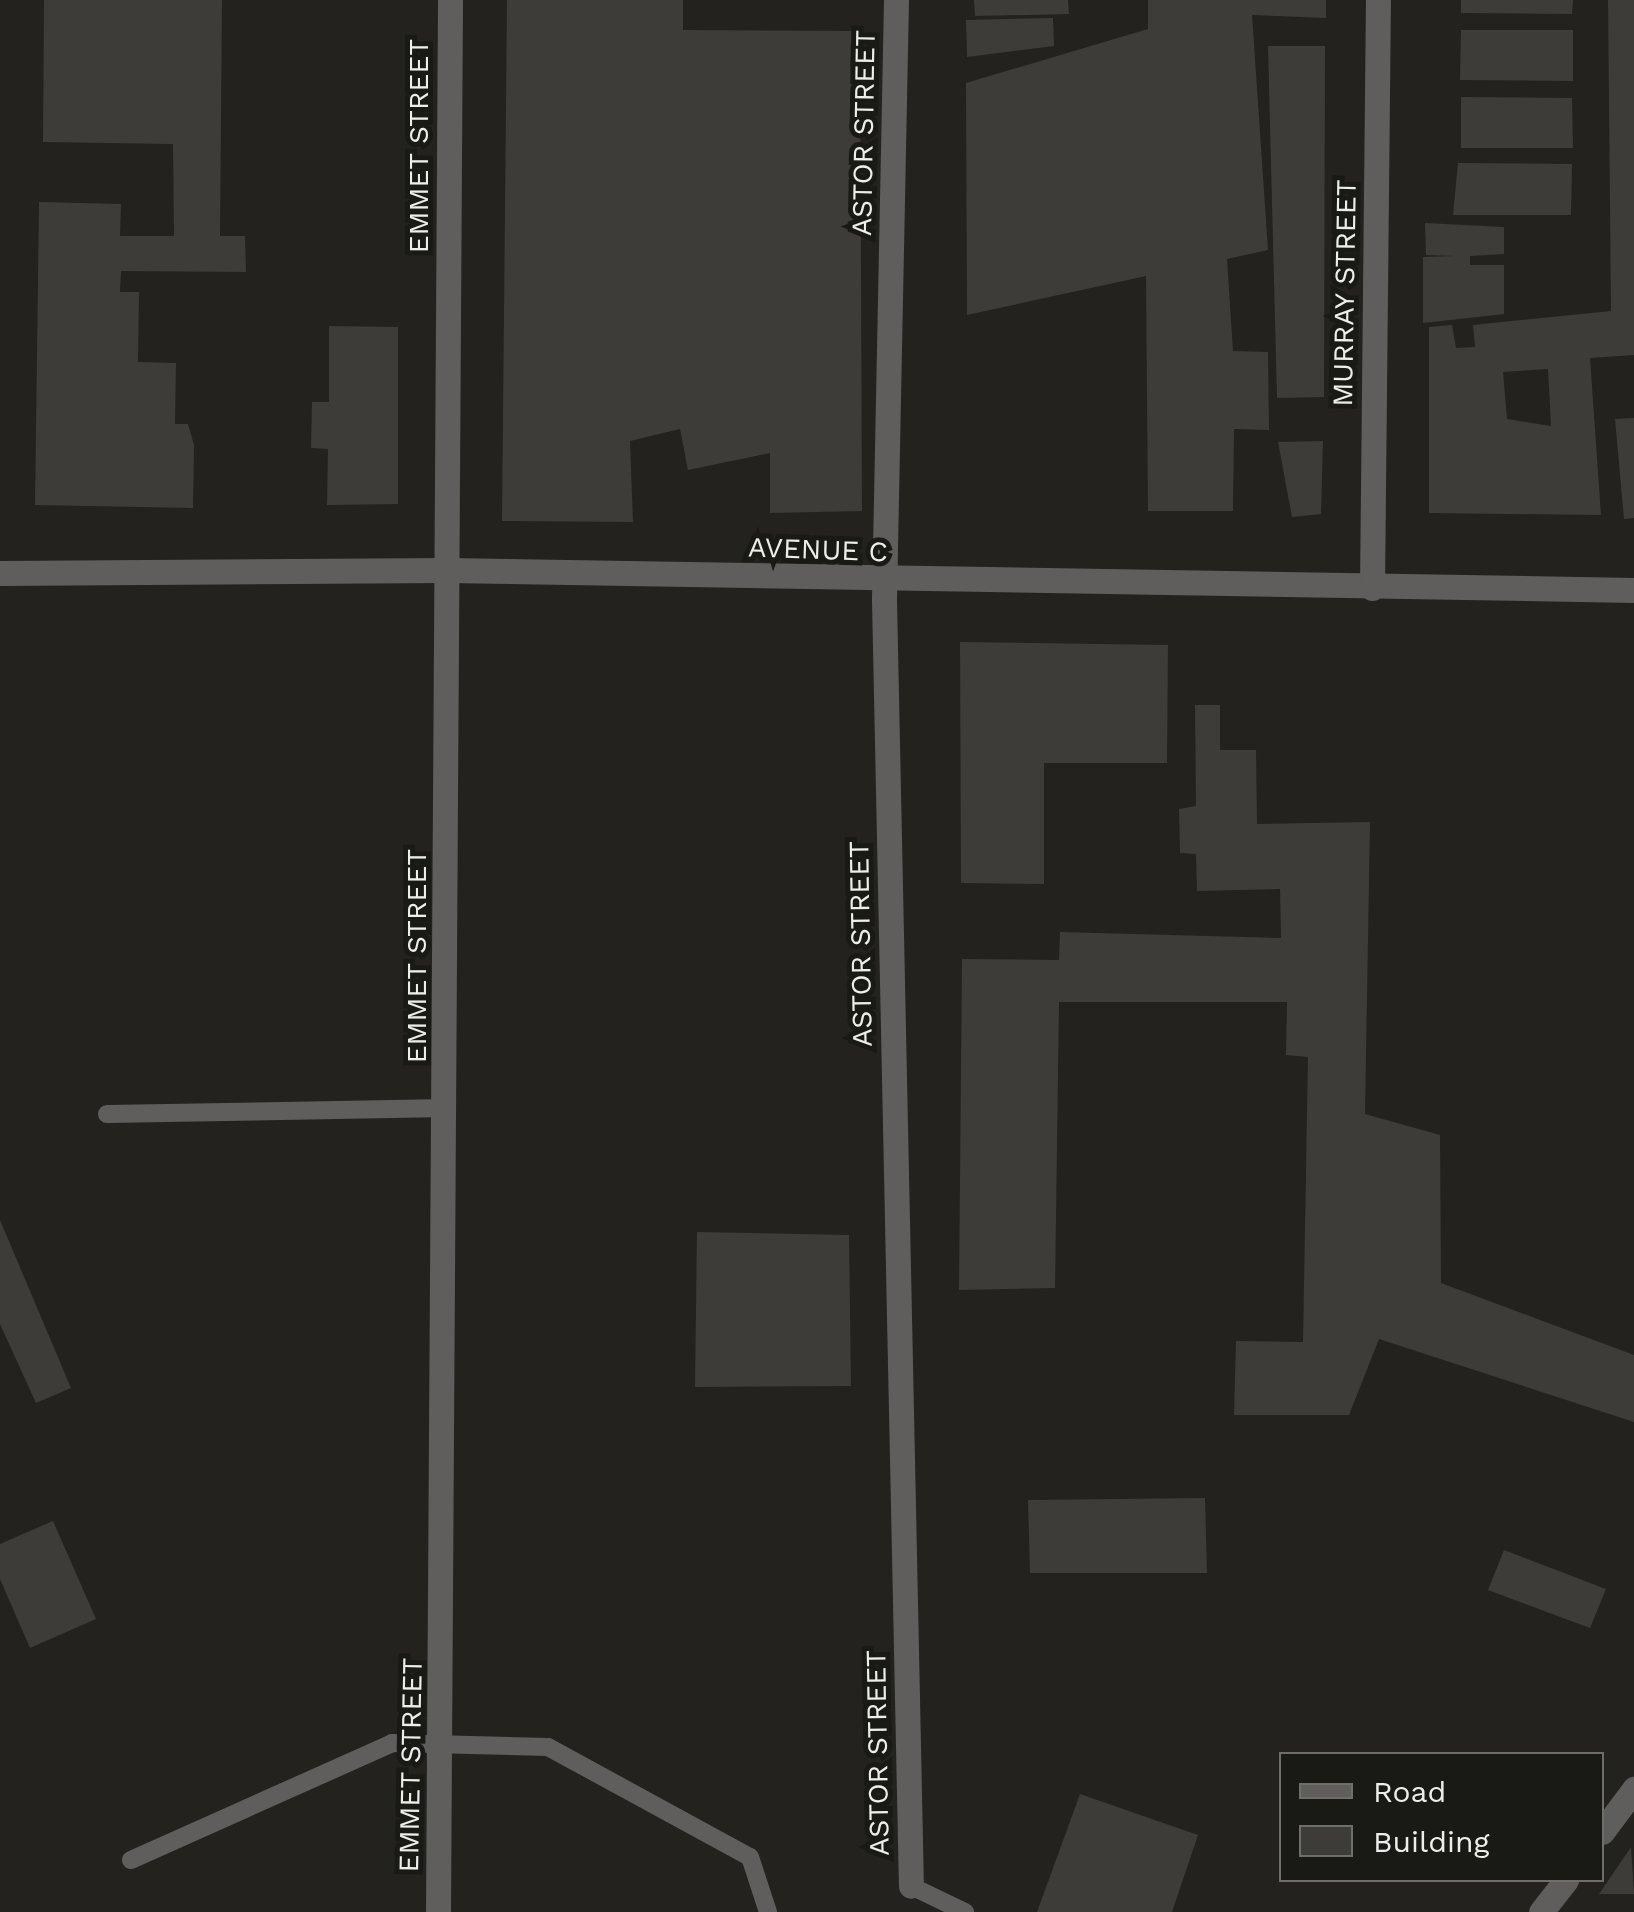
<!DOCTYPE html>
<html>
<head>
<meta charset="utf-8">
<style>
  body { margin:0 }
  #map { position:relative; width:1634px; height:1912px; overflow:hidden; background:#23221f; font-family:"Work Sans",sans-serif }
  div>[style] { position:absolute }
  .building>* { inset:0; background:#3d3c39 }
  .lane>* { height:18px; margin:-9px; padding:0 9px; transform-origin:9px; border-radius:9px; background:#5f5e5d }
  .street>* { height:25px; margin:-12.5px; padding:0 12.5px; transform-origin:12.5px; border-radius:12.5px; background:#5f5e5d }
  span { translate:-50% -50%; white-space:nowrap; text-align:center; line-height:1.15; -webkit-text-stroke:10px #191916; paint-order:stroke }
  .street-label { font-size:28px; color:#ededeb }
  .legend { position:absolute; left:1279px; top:1752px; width:325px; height:130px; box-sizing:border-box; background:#191916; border:2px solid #6e6e6b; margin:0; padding:12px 18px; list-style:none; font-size:30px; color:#ededeb }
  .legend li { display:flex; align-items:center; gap:20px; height:50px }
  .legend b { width:50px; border:2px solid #6e6e6b }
</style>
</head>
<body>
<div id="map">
  <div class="building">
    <div style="clip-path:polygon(44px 0,222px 0,220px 236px,245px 236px,246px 272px,121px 271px,120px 292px,139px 292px,138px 362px,176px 363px,175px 424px,188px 424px,194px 445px,193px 508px,35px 505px,39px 202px,121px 204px,120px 236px,174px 236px,173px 144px,43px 142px)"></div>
    <div style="clip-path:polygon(507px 0,683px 0,683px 30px,860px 31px,862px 511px,770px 513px,770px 453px,688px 470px,680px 429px,630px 441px,633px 522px,502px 521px)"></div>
    <div style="clip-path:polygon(974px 0,1068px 0,1069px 14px,975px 16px)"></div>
    <div style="clip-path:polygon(1148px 0,1326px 0,1326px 18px,1252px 15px,1268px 250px,1227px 259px,1233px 351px,1268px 352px,1269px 430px,1234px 429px,1233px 511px,1148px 511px,1146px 276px,967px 315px,966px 83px,1148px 29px)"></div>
    <div style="clip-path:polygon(1461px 0,1573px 0,1572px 14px,1461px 13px)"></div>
    <div style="clip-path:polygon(evenodd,1608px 0,1634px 0,1634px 355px,1590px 358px,1601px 515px,1429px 513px,1429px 327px,1452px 325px,1456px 348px,1475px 347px,1473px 325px,1611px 311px,1608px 0,1548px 369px,1551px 426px,1507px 419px,1503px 372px,1548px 369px)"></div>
    <div style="clip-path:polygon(1053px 18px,1054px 46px,967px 57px,966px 20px)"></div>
    <div style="clip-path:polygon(1461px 30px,1573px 30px,1573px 81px,1460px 80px)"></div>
    <div style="clip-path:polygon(1268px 46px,1325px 46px,1324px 397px,1277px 398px)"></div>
    <div style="clip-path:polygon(1461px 97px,1572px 98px,1573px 148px,1461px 148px)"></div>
    <div style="clip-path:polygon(1458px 163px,1572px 164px,1571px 215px,1453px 215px)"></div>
    <div style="clip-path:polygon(1425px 223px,1504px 227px,1504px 254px,1470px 256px,1470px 265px,1504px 265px,1504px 314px,1423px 323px,1423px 257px,1455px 256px,1426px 255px)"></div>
    <div style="clip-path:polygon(329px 326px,398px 327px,398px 504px,327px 505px,328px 449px,311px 448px,312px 402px,329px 402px)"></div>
    <div style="clip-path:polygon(1634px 418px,1634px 518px,1624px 519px,1615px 419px)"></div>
    <div style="clip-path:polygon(1323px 441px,1321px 514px,1292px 517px,1278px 442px)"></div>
    <div style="clip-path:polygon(960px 642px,1168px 645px,1167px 763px,1044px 763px,1044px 884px,961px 883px)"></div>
    <div style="clip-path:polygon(1195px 705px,1220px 705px,1220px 750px,1256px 750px,1257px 824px,1370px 822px,1365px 1114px,1440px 1135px,1441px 1283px,1634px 1355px,1634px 1422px,1379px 1339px,1349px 1415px,1234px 1415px,1236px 1341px,1303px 1342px,1308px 1057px,1286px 1055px,1287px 1002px,1059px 1002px,1055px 1288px,959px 1290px,962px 959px,1059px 960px,1060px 932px,1281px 938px,1280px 889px,1197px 891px,1196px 854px,1180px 853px,1179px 809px,1196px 806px)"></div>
    <div style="clip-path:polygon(0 1220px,71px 1388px,36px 1403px,0 1324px)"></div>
    <div style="clip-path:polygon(697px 1232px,849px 1235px,851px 1386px,695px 1387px)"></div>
    <div style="clip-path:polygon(1205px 1498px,1207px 1573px,1030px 1573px,1028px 1500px)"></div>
    <div style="clip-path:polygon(53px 1521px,96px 1619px,30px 1648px,0 1579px,0 1544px)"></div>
    <div style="clip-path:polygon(1504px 1550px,1606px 1589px,1590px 1628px,1488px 1590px)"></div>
    <div style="clip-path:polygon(1080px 1794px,1198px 1835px,1172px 1912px,1037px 1912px)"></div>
    <div style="clip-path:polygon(1631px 1847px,1634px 1894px,1599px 1894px)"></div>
  </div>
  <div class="lane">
    <div style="left:107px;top:1114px;width:340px;rotate:-1deg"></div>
    <div style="left:131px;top:1860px;width:286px;rotate:-24.1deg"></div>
    <div style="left:392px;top:1743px;width:156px;rotate:1.5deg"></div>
    <div style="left:548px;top:1747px;width:230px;rotate:28.6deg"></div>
    <div style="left:750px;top:1857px;width:58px;rotate:71.9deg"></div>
    <div style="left:911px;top:1886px;width:60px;rotate:25.7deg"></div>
  </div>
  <div class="street">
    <div style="left:896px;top:0;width:600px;rotate:91.15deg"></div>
    <div style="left:884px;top:600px;width:1286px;rotate:88.8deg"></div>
    <div style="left:0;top:573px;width:446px;rotate:-0.4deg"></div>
    <div style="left:446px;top:570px;width:1188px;rotate:0.96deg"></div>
    <div style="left:1372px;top:588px;width:588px;rotate:-89.42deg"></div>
    <div style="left:1602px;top:1832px;width:54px;rotate:-53.3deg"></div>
    <div style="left:438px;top:1912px;width:1912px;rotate:-89.64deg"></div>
    <div style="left:1541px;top:1912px;width:41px;rotate:-52deg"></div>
  </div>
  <div class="street-label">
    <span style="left:864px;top:133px;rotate:-89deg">ASTOR STREET</span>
    <span style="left:419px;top:146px;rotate:-90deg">EMMET STREET</span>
    <span style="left:1345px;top:293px;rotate:-89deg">MURRAY STREET</span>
    <span style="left:818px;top:550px;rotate:2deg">AVENUE C</span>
    <span style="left:861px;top:944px;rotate:-91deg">ASTOR STREET</span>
    <span style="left:417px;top:956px;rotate:-90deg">EMMET STREET</span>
    <span style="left:878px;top:1753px;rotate:-91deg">ASTOR STREET</span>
    <span style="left:411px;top:1765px;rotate:-89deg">EMMET STREET</span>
  </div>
  <ul class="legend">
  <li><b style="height:12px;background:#5f5e5d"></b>Road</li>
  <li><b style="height:28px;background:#3d3c39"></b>Building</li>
  </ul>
</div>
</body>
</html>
